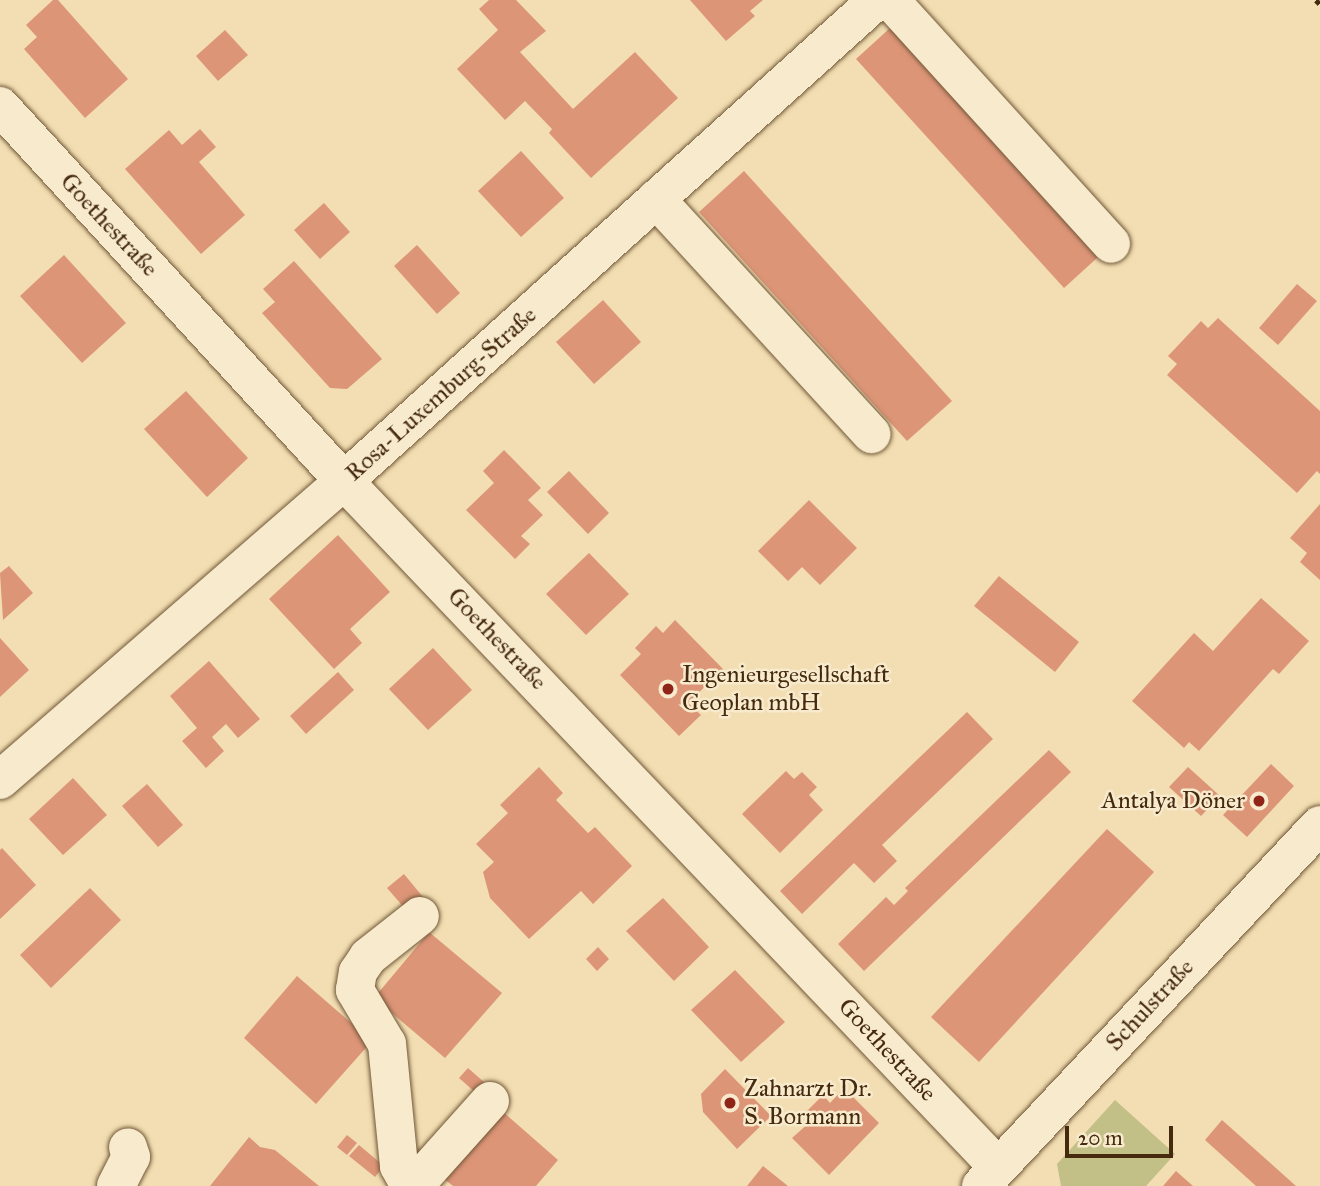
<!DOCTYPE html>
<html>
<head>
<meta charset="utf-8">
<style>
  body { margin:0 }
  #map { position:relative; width:1320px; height:1186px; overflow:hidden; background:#f2deb2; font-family:"IM FELL Great Primer",serif }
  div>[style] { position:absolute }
  .green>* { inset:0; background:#c2bf87 }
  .building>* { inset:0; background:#dd9578 }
  .path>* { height:4.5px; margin-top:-2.25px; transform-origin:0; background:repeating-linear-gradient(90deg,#462a0e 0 5px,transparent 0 8.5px) }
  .roads { filter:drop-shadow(0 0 2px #715737) drop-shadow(0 0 2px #715737) }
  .minor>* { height:38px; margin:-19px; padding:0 19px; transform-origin:19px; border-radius:19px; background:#f7eacd }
  .dots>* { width:19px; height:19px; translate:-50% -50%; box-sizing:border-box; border:4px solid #f7eacd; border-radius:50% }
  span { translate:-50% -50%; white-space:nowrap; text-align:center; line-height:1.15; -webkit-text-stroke:5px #f7eacd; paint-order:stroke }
  .street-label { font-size:24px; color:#462a0e }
  .poi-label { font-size:24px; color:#462a0e }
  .left { translate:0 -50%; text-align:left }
  .right { translate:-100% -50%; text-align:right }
  .scale { position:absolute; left:1065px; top:1126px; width:108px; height:32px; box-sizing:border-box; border:4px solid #462a0e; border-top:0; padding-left:9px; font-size:21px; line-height:24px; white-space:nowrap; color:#462a0e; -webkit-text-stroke:5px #f7eacd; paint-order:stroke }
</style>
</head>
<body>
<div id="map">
  <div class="green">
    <div style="clip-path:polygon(1115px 1100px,1175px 1154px,1146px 1186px,1061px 1186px,1057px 1164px)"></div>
  </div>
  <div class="building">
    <div style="clip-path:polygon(53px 0,58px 0,128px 79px,85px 118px,24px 49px,37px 37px,26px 25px)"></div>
    <div style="clip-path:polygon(489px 0,516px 0,546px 31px,520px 52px,573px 109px,635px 52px,678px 98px,591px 178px,549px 133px,552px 129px,525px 101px,505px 120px,457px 69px,498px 30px,479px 9px)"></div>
    <div style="clip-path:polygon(690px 0,763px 0,750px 11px,755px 16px,726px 41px)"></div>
    <div style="clip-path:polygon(901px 18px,1108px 248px,1064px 288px,856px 59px)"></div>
    <div style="clip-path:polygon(225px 30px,248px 55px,218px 81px,196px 56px)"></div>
    <div style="clip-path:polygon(200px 129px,216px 147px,199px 162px,245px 215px,201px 254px,125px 169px,169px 130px,182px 145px)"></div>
    <div style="clip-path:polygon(521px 151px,564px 198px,521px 237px,478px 191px)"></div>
    <div style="clip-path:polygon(744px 171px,952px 401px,907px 441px,699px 212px)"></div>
    <div style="clip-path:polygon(324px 203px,350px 232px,320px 259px,294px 230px)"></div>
    <div style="clip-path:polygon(417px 245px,460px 293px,437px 314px,394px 266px)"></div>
    <div style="clip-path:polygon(64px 255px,126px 323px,82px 363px,20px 296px)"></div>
    <div style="clip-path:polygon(294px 261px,382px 359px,347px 389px,330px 388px,262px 313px,275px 302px,263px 289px)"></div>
    <div style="clip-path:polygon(1297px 284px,1317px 301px,1278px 345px,1259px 328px)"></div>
    <div style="clip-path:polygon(603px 300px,641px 342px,594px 384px,556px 342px)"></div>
    <div style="clip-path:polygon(1218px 318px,1320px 411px,1320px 474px,1317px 471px,1297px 493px,1167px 375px,1177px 364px,1168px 356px,1201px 321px,1208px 328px)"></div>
    <div style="clip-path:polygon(186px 391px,248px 458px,207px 497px,144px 429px)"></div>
    <div style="clip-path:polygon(504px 450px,541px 488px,528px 500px,543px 515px,521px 536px,530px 544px,515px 559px,466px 510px,494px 483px,483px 471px)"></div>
    <div style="clip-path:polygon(569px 471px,609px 513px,588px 534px,547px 492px)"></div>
    <div style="clip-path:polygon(809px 500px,857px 548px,820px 585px,802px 567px,788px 581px,758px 551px)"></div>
    <div style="clip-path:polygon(1320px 504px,1320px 580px,1300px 562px,1307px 553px,1290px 538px)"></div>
    <div style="clip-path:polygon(338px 535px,390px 592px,350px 629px,362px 643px,334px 669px,269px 599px)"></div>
    <div style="clip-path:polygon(589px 553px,629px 594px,586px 635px,546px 594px)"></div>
    <div style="clip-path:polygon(9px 566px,33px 593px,3px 620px,0 573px)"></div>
    <div style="clip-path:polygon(999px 576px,1079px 642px,1055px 672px,974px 606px)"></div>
    <div style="clip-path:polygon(1261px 598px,1309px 641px,1279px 674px,1273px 669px,1199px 751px,1189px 742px,1184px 748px,1132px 701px,1194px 633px,1213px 651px)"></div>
    <div style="clip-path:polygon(675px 620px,723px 669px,688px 703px,701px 715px,679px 736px,620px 675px,641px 654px,635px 648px,656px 626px,663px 633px)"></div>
    <div style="clip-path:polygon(0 638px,29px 670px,0 697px)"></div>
    <div style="clip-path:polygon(433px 648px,472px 690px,428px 730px,389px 689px)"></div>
    <div style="clip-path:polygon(209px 661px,260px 719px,238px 738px,226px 724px,212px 737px,224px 751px,206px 768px,182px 741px,197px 728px,170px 696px)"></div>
    <div style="clip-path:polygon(338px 672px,354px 690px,306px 734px,290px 716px)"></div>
    <div style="clip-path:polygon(967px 712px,993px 739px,882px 845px,897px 861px,874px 883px,854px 863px,802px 914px,780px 891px)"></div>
    <div style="clip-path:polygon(1049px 750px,1071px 772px,864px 971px,838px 944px,886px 897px,894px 905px,908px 891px,905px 888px)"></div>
    <div style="clip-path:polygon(1271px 764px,1294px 786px,1247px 837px,1223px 815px)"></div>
    <div style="clip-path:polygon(539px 767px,563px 793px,556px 800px,588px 833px,595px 827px,632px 866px,593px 904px,581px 891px,529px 939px,490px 898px,483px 872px,494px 862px,476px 844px,508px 813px,500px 805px)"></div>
    <div style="clip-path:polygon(1188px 767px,1220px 796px,1201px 816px,1169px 787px)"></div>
    <div style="clip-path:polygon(786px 771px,794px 779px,802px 772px,817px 787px,809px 795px,823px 810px,780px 853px,742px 814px)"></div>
    <div style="clip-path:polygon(73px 778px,107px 815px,63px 855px,29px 819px)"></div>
    <div style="clip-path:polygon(147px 784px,183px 825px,158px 847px,122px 806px)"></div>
    <div style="clip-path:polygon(1107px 829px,1154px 872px,979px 1062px,931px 1017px)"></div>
    <div style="clip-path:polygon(2px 848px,36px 885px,0 919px,0 850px)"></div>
    <div style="clip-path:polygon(404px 874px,423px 897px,407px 911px,387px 888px)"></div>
    <div style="clip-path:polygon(90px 888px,121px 920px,51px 988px,20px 955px)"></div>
    <div style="clip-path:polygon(663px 898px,709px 947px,674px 981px,626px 931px)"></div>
    <div style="clip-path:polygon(429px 932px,502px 993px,445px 1058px,374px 998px)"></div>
    <div style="clip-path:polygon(598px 947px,609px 959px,597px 971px,586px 959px)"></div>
    <div style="clip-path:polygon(735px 970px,785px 1022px,741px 1062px,691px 1010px)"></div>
    <div style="clip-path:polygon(297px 976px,372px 1041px,316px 1104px,244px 1038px)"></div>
    <div style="clip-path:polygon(468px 1068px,493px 1090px,484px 1100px,459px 1078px)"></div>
    <div style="clip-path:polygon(725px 1069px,771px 1116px,737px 1149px,703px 1112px,701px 1094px)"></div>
    <div style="clip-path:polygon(844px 1088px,879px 1123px,829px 1175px,792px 1138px,810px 1122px,803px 1115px,823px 1095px,830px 1103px)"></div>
    <div style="clip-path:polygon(502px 1111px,558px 1160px,536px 1186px,453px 1186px,443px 1178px)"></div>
    <div style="clip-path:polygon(1222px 1120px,1296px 1186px,1256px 1186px,1205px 1140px)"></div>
    <div style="clip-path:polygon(347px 1135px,357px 1143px,347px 1155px,337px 1147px)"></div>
    <div style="clip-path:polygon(249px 1137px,260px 1147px,275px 1150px,319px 1186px,210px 1186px)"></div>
    <div style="clip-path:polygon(359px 1145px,384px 1166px,375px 1177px,349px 1156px)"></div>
    <div style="clip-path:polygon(763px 1166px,788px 1186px,747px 1186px)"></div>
    <div style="clip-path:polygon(1176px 1171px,1193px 1186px,1163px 1186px)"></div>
  </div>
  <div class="path">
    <div style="left:1316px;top:0;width:6px;rotate:45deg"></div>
  </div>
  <div class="roads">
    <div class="minor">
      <div style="left:890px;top:0;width:329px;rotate:47.8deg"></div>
      <div style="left:0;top:106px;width:509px;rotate:47.47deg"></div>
      <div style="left:344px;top:481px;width:948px;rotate:46.37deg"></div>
      <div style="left:656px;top:199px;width:319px;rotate:47.5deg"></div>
      <div style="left:0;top:780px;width:456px;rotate:-41deg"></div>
      <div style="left:344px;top:481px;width:718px;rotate:-42.06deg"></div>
      <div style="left:116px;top:1186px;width:33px;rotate:-63deg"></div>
      <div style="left:131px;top:1157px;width:10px;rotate:-107deg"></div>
      <div style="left:410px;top:1186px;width:23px;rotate:-119deg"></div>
      <div style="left:399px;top:1166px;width:123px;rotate:-95.6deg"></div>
      <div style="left:387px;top:1044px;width:63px;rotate:-120.7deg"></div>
      <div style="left:355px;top:990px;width:18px;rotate:-81deg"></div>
      <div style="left:358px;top:972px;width:18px;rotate:-56deg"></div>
      <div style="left:368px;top:957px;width:66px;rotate:-38.3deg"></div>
      <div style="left:414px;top:1186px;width:114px;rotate:-48.2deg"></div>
      <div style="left:981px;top:1186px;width:495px;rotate:-46.8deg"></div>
    </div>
  </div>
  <div class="dots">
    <div style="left:668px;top:689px;background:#8f2418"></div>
    <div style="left:1259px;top:801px;background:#8f2418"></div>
    <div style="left:730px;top:1103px;background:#8f2418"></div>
  </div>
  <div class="street-label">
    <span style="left:109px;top:225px;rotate:47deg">Goethestraße</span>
    <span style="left:441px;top:394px;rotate:-42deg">Rosa-Luxemburg-Straße</span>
    <span style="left:497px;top:639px;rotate:46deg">Goethestraße</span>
    <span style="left:1150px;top:1005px;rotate:-47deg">Schulstraße</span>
    <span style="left:887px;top:1050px;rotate:47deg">Goethestraße</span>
  </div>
  <div class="poi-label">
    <span class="left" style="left:682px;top:689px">Ingenieurgesellschaft<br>Geoplan mbH</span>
    <span class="right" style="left:1245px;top:801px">Antalya Döner</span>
    <span class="left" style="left:744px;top:1103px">Zahnarzt Dr.<br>S. Bormann</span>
  </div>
  <div class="scale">20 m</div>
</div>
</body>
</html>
